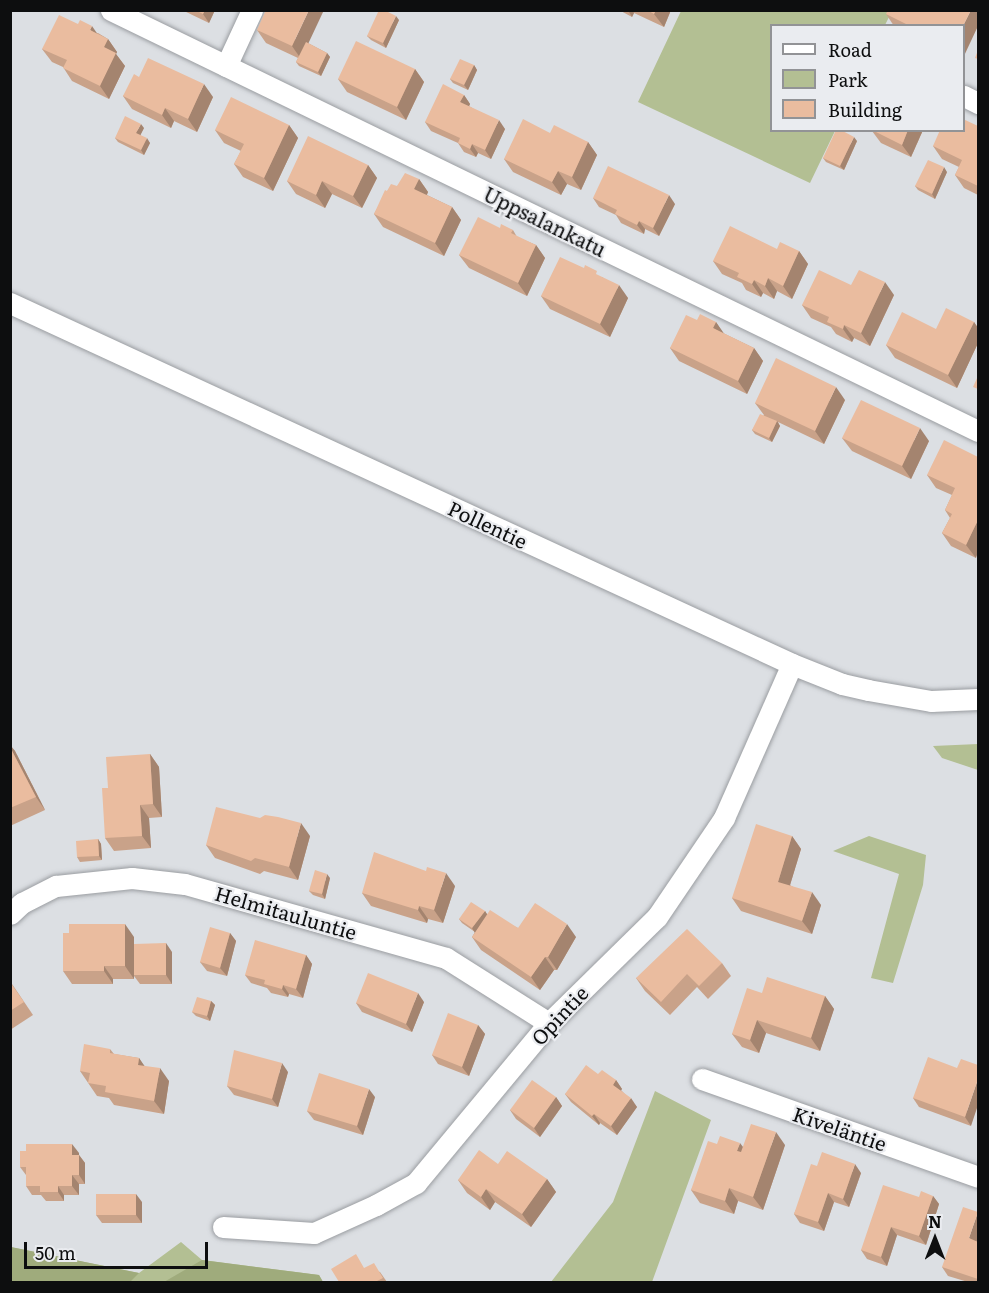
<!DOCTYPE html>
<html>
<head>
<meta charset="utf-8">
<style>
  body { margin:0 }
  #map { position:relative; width:989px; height:1293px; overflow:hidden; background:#dcdfe3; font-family:Literata,serif }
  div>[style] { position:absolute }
  .green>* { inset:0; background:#b3bf93 }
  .forest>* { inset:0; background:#9fab7c }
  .roads { filter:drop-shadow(0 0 2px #9a9da1) drop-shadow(0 0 2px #9a9da1) }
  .street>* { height:21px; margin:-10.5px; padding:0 10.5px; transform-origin:10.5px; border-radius:10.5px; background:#fff }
  .wall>* { inset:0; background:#c9a289 }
  .shaded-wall>* { inset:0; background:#a4846f }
  .building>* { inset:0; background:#eabc9f }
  span { translate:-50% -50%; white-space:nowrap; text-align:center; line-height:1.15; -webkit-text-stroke:4.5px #eaecf0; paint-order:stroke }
  .street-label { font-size:20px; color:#0d0e0f }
  .frame { position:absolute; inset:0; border:12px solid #0d0e0f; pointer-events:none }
  .legend { position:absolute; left:770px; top:24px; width:195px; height:108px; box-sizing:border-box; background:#eaecf0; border:2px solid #929396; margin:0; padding:8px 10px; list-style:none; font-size:18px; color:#0d0e0f }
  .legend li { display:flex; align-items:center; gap:12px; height:30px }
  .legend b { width:30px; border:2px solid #929396 }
  .north { position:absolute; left:905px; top:1209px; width:60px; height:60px; -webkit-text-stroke:4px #eaecf0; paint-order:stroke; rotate:0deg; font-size:16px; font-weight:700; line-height:24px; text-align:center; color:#0d0e0f }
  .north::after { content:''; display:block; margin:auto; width:21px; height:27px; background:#0d0e0f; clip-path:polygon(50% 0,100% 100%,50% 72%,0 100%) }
  .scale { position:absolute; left:24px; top:1242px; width:184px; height:27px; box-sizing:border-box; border:3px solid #0d0e0f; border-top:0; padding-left:8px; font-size:18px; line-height:21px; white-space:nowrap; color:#0d0e0f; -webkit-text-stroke:4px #eaecf0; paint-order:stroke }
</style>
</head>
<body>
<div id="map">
  <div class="green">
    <div style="clip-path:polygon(681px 11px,892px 11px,885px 25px,772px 26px,772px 130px,835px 131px,810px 183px,638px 102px)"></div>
    <div style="clip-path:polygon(978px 744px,978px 770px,942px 758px,933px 746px)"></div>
    <div style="clip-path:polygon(869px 836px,926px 855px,923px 885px,893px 983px,871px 978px,899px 874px,833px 851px)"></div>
    <div style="clip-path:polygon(655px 1091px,711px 1120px,652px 1282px,551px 1282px,613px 1202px)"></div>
    <div style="clip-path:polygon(181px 1242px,202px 1260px,319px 1275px,323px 1282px,11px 1282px,10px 1247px,139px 1273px)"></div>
  </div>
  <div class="forest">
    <div style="clip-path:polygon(11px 1247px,139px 1273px,130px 1282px,11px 1282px)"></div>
    <div style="clip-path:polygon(202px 1260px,319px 1275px,323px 1282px,164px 1282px)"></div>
  </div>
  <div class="roads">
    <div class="street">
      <div style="left:111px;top:10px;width:964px;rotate:25.9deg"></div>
      <div style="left:226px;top:66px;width:62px;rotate:-65.1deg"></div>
      <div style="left:964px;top:96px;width:16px;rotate:27deg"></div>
      <div style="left:10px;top:303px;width:861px;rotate:24.78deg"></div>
      <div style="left:792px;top:664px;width:54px;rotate:21.8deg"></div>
      <div style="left:842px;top:684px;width:27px;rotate:13deg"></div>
      <div style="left:868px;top:690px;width:64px;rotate:9.9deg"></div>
      <div style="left:931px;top:701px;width:47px;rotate:-2.4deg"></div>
      <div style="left:10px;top:914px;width:16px;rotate:-43deg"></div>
      <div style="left:22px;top:903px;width:38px;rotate:-27deg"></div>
      <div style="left:56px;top:886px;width:76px;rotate:-6deg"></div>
      <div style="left:132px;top:878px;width:53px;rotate:6.5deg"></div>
      <div style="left:185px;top:884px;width:271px;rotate:15.8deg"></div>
      <div style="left:446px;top:958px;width:122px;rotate:32.3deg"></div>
      <div style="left:702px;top:1079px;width:293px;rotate:19.5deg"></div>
      <div style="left:223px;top:1227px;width:91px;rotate:3.8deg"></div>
      <div style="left:314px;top:1233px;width:68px;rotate:-24.3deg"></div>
      <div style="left:376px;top:1205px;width:46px;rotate:-28.8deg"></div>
      <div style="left:416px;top:1183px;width:208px;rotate:-50.3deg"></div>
      <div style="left:549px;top:1023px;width:151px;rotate:-44.5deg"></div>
      <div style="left:657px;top:917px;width:120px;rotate:-55.9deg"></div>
      <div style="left:724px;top:818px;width:168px;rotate:-66.2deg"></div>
    </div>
  </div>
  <div class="wall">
    <div style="clip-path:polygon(182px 10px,215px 10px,209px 23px)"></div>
    <div style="clip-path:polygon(619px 10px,671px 10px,664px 27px,634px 13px,632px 17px)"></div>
    <div style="clip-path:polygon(886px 14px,963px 26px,894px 26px)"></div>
    <div style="clip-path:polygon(399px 20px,386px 48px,371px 40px,367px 36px)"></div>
    <div style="clip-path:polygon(257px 30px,308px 43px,327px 53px,330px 57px,321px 76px,299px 66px,296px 62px,298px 58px,266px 43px)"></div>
    <div style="clip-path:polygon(98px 33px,108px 39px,117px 52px,116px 54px,125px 66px,109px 99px,72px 81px,63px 67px,52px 62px,42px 49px)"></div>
    <div style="clip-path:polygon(474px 65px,477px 70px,468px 90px,453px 83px,450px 79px)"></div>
    <div style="clip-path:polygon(415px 69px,424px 82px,406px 120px,347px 92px,338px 79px)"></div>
    <div style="clip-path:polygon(139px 77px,213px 97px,197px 132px,174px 121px,171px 128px,132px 109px,123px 96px)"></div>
    <div style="clip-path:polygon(464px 95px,470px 104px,469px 106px,505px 129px,491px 159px,478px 153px,476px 157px,464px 152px,458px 143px,431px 131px,425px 122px)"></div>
    <div style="clip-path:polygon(289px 125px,298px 138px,273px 191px,243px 177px,234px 164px,241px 151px,224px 143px,215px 130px)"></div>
    <div style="clip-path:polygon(978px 126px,978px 195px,964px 188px,955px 175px,959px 167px,942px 159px,933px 146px)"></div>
    <div style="clip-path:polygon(144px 128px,140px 135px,150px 143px,144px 155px,118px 142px,115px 138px)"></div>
    <div style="clip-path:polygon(923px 130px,911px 157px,881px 143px,872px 131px)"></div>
    <div style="clip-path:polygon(550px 133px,588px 142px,597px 155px,581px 190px,567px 184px,561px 195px,513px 172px,504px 159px)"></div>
    <div style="clip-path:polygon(857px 141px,844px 170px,826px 162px,823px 158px)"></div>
    <div style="clip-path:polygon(368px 165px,377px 178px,362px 208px,332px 194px,325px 208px,296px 194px,287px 181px)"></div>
    <div style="clip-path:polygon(947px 172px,935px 199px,918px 190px,915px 186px)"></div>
    <div style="clip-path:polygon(419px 179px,428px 192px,427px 195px,452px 207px,461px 220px,444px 256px,383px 227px,374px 214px,387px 191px,397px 186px)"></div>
    <div style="clip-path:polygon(593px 198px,675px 204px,659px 236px,645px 229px,644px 234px,621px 223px,616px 215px,599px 207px)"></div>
    <div style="clip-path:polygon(500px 228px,513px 230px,517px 237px,536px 245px,545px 258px,527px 296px,469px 268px,459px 255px)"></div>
    <div style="clip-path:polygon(777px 249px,799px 251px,808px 264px,792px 299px,777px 291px,774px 299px,763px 293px,761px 297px,746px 290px,742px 283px,722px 274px,713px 261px)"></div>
    <div style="clip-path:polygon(602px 277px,628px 298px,610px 337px,550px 309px,541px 296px)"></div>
    <div style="clip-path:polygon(851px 285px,894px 295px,870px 346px,854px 338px,852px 342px,836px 334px,831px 327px,811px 318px,802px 305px)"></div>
    <div style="clip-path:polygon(697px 320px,716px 322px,723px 333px,754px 348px,763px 361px,747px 394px,679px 361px,670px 348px)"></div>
    <div style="clip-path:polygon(974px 322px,978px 328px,978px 343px,957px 388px,895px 358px,886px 345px,936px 329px)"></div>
    <div style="clip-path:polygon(845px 400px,824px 444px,778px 422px,780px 426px,772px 442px,755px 434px,752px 430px,764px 415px,755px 403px)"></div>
    <div style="clip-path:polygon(842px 438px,929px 441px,911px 479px,852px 451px)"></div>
    <div style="clip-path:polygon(978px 457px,976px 558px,951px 546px,942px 533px,950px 518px,945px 510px,952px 495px,936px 488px,927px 475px)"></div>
    <div style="clip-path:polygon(10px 745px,15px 751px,45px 810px,10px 826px)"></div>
    <div style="clip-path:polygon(150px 754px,159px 767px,162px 817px,149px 818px,151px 848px,114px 851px,105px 838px,108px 788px)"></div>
    <div style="clip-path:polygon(310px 836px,298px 880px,264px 871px,260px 874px,215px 858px,206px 845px)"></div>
    <div style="clip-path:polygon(792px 836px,801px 849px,790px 885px,821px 905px,812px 934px,741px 911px,732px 898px)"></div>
    <div style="clip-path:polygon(98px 839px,101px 844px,102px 860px,80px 862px,77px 857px)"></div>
    <div style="clip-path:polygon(330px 878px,325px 899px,313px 895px,309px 891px)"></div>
    <div style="clip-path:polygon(455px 886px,443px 923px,428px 919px,427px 923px,371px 906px,362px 893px)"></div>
    <div style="clip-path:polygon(485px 911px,487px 914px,518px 928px,576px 937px,557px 970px,554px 970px,540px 990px,481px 950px,472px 937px,475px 932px,462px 923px,459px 919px)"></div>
    <div style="clip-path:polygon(230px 933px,236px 941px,227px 976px,207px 971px,200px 962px)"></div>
    <div style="clip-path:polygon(134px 937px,134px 944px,172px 952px,172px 984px,140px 984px,134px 976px,134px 979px,113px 979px,113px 984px,72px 984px,63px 971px)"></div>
    <div style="clip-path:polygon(306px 955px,312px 964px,303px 998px,289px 994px,288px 997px,271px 993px,267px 988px,251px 983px,245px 975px)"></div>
    <div style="clip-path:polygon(722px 963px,731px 976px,708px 999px,697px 987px,670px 1015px,645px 991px,636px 978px)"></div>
    <div style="clip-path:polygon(10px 981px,33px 1015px,10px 1030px)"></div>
    <div style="clip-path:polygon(762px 993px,825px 996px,834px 1009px,820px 1051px,766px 1033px,759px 1053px,742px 1047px,732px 1034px)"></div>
    <div style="clip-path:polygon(211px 1001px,215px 1005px,210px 1021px,196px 1016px,192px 1012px)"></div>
    <div style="clip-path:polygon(424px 1002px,412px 1032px,362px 1012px,356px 1003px)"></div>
    <div style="clip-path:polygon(478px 1025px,485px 1034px,469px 1076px,438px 1064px,432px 1055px)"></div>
    <div style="clip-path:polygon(110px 1049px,114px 1054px,139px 1058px,144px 1066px,169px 1081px,164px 1114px,114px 1105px,109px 1098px,97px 1096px,80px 1071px)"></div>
    <div style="clip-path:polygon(957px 1068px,971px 1126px,919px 1107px,913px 1098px)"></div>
    <div style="clip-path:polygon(288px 1072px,278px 1107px,234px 1095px,227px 1086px)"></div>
    <div style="clip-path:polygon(598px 1074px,616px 1080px,622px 1089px,621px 1090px,637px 1107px,617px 1135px,600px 1123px,599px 1125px,571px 1102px,565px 1094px)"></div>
    <div style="clip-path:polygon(375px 1097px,363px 1135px,314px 1120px,307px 1111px)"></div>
    <div style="clip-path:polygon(556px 1097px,562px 1106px,540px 1137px,516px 1119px,510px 1110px)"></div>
    <div style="clip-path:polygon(717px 1144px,743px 1147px,785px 1145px,763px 1210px,738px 1201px,734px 1214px,700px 1203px,691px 1190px)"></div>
    <div style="clip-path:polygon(79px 1153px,79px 1155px,85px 1163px,85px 1184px,79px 1184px,79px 1195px,64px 1195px,64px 1201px,46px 1201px,41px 1195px,32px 1195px,26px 1186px,26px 1175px,20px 1167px)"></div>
    <div style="clip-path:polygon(498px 1164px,547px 1179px,556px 1192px,531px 1227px,495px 1202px,490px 1210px,467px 1193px,458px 1180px)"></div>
    <div style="clip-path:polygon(817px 1166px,861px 1173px,849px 1207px,834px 1202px,824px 1231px,800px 1223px,794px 1214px)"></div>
    <div style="clip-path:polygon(933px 1196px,939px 1204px,926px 1245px,897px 1235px,887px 1266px,867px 1259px,861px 1250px,919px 1197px)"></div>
    <div style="clip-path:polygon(142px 1202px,142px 1223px,102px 1223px,96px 1215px)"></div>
    <div style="clip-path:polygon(977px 1241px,978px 1242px,978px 1282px,968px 1282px,948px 1276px,942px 1267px)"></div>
    <div style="clip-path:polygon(365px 1268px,380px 1272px,387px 1282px,339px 1282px)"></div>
  </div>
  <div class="shaded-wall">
    <div style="clip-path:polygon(205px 10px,215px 10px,209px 23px,203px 14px)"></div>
    <div style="clip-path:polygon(309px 10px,324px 10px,301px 59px,292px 46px)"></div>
    <div style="clip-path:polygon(628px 10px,632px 10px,634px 13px,632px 17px)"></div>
    <div style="clip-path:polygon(656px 10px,671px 10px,664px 27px,654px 14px)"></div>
    <div style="clip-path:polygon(971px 10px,978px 10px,978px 26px,963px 58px,963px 26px)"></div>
    <div style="clip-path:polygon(396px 16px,399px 20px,386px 48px,383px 43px)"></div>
    <div style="clip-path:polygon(92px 26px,101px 39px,90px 30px)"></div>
    <div style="clip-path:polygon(108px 39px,117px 52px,116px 54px,125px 66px,109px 99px,100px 86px,104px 47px)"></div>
    <div style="clip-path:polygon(327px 53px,330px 57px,321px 76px,318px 72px)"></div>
    <div style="clip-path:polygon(474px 65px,477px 70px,468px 90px,464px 85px)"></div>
    <div style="clip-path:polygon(415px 69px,424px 82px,406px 120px,397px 107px)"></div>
    <div style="clip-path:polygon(204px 84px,213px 97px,197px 132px,188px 119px)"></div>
    <div style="clip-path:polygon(464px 95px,470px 104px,467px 111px,460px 102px)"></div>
    <div style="clip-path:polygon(165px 108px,174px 121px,171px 128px,162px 115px)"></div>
    <div style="clip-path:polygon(499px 120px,505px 129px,491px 159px,485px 150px)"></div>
    <div style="clip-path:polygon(141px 124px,144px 128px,139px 138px,136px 133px)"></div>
    <div style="clip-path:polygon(289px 125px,298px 138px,273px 191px,264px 178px)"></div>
    <div style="clip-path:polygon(908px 130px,923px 130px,911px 157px,902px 145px)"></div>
    <div style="clip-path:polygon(854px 137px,857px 141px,844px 170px,840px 166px)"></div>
    <div style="clip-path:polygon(147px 138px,150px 143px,144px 155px,141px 150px)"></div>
    <div style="clip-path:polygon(588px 142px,597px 155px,581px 190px,572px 177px)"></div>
    <div style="clip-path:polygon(472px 144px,478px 153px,476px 157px,470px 149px)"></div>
    <div style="clip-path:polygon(368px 165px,377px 178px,362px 208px,353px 196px)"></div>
    <div style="clip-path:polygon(944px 167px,947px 172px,935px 199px,932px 194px)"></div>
    <div style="clip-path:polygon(558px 171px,567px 184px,561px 195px,552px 182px)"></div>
    <div style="clip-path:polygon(419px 179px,428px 192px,423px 202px,414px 189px)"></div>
    <div style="clip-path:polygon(322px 181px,332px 194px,325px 208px,316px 195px)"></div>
    <div style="clip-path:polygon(669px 195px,675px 204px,659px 236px,653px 228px)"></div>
    <div style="clip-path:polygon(452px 207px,461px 220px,444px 256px,435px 243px)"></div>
    <div style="clip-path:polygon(639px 221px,645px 229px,644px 234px,637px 225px)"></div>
    <div style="clip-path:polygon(536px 245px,545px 258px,527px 296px,518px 283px)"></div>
    <div style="clip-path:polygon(799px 251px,808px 264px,792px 299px,783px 286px)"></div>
    <div style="clip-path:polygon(768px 278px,777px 291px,774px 299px,765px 286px)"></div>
    <div style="clip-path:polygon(754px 280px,763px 293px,761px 297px,752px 284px)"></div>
    <div style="clip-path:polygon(885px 282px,894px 295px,870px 346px,861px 333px)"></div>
    <div style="clip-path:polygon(619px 285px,628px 298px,610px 337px,600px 324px)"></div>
    <div style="clip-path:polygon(716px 322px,725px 335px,713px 328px)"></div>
    <div style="clip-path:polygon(974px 322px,978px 328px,978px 343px,957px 388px,948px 375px)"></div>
    <div style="clip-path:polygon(844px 325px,854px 338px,852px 342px,843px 329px)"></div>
    <div style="clip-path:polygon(754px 348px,763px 361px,747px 394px,738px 381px)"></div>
    <div style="clip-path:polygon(836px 387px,845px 400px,824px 444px,815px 431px)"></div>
    <div style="clip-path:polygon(777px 421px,780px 426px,772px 442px,769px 438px)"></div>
    <div style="clip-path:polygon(920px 428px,929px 441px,911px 479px,902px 466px)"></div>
    <div style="clip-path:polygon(978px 520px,978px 552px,976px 558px,966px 545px)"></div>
    <div style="clip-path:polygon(10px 745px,15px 751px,45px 810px,36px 797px,10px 747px)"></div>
    <div style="clip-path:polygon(150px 754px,159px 767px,162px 817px,153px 804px)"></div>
    <div style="clip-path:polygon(140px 805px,149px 818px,151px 848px,142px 836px)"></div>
    <div style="clip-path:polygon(301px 823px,310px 836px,298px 880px,289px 867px)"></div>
    <div style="clip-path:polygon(792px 836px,801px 849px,787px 895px,778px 882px)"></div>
    <div style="clip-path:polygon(98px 839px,101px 844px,102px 860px,99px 856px)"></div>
    <div style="clip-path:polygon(446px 873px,455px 886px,443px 923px,434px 910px)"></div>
    <div style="clip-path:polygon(327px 874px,330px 878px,325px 899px,322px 894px)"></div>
    <div style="clip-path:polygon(812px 892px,821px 905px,812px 934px,802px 921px)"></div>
    <div style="clip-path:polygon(419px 906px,428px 919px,427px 923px,418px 910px)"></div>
    <div style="clip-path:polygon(485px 911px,488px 916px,475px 933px,472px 928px)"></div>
    <div style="clip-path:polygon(125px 924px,134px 937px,134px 979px,125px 966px)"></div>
    <div style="clip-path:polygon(567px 924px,576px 937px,557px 970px,548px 957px)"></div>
    <div style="clip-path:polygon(230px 933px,236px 941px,227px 976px,220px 968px)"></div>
    <div style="clip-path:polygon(166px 943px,172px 952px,172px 984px,166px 975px)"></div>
    <div style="clip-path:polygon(306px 955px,312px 964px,303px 998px,296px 989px)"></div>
    <div style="clip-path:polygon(545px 957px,554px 970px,540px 990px,531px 977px)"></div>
    <div style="clip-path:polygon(104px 966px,113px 979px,113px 984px,104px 971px)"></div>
    <div style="clip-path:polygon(283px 985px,289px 994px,288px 997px,282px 989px)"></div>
    <div style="clip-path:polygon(418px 993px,424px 1002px,412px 1032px,406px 1024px)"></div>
    <div style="clip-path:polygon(825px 996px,834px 1009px,820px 1051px,811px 1038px)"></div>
    <div style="clip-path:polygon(211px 1001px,215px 1005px,210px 1021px,207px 1016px)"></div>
    <div style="clip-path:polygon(757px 1020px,766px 1033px,759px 1053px,750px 1040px)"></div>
    <div style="clip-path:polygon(478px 1025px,485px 1034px,469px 1076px,462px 1067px)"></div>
    <div style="clip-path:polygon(139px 1058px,148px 1071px,138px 1065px)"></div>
    <div style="clip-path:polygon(282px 1063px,288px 1072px,278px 1107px,272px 1099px)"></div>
    <div style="clip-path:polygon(160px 1068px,169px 1081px,164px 1114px,154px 1101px)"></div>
    <div style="clip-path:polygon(978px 1079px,978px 1105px,971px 1126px,965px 1117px)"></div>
    <div style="clip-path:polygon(616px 1080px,622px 1089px,619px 1093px,613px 1085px)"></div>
    <div style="clip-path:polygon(369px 1089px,375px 1097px,363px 1135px,357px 1126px)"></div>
    <div style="clip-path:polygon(556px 1097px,562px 1106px,540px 1137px,534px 1128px)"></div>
    <div style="clip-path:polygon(631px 1098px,637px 1107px,617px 1135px,611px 1126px)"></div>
    <div style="clip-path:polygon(594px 1114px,600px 1123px,599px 1125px,592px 1116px)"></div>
    <div style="clip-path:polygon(776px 1132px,785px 1145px,763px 1210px,753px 1197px)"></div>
    <div style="clip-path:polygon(740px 1143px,749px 1155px,737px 1151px)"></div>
    <div style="clip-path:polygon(72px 1144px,79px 1153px,79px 1163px,72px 1155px)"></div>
    <div style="clip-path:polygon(79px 1155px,85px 1163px,85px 1184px,79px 1175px)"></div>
    <div style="clip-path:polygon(855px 1164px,861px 1173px,849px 1207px,843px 1199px)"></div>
    <div style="clip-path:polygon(72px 1175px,79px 1184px,79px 1195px,72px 1186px)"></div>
    <div style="clip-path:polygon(547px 1179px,556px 1192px,531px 1227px,522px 1214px)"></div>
    <div style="clip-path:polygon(58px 1186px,64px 1195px,64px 1201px,58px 1192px)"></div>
    <div style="clip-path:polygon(729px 1188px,738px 1201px,734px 1214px,725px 1201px)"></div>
    <div style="clip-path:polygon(486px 1189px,495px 1202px,490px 1210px,481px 1197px)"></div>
    <div style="clip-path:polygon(828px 1193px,834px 1202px,824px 1231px,818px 1222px)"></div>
    <div style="clip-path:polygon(136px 1194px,142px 1202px,142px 1223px,136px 1215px)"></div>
    <div style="clip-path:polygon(933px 1196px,939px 1204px,926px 1245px,919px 1236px)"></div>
    <div style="clip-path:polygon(978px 1212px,978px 1237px,975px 1247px,969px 1238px)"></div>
    <div style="clip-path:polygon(891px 1227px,897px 1235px,887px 1266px,881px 1257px)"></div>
  </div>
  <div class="building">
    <div style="clip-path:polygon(195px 10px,205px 10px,203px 14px)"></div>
    <div style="clip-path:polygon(266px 10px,309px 10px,292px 46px,257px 30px)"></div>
    <div style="clip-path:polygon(379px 10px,384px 10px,396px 16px,383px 43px,367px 36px)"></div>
    <div style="clip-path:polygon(647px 10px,656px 10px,654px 14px)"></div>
    <div style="clip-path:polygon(888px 10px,971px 10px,963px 26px,910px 26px,886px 14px)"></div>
    <div style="clip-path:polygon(59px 15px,78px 24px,80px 20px,92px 26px,90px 30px,108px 39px,104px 47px,116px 53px,100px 86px,63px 68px,67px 60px,42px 49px)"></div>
    <div style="clip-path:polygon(356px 41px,415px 69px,397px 107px,338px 79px)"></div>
    <div style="clip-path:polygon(306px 42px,327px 53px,318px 72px,296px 62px)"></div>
    <div style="clip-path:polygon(978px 50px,978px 59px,975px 58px)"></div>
    <div style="clip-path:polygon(148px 58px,204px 84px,188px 119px,165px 108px,162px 115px,123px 96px,134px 74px,139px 77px)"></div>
    <div style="clip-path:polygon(460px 59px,474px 65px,464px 85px,450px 79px)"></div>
    <div style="clip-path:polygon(443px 84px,464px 95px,460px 102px,499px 120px,485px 150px,472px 144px,470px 149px,458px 143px,460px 138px,425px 122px)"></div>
    <div style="clip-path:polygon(231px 97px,289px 125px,264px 178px,234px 164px,244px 144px,215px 130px)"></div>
    <div style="clip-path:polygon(125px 116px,141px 124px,136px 133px,147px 138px,141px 150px,115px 138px)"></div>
    <div style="clip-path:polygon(523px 119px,550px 133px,554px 125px,588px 142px,572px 177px,558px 171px,552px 182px,504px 159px)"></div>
    <div style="clip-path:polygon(963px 119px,978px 126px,978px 186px,955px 175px,962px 160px,933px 146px,940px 130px,963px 130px)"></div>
    <div style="clip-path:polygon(836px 130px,841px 130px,854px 137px,840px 166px,823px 158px)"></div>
    <div style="clip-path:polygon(872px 130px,908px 130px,902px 145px)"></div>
    <div style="clip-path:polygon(308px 136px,368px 165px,353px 196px,322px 181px,316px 195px,287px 181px)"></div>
    <div style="clip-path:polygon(928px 160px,944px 167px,932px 194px,915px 186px)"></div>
    <div style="clip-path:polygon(608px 166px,669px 195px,653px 228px,639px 221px,637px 225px,615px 214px,617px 210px,593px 198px)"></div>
    <div style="clip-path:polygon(405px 173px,419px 179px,414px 189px,452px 207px,435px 243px,374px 214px,385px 190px,387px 191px,391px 184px,397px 186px)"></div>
    <div style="clip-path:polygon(478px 217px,500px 228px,501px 224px,513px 230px,511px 233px,536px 245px,518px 283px,459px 255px)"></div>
    <div style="clip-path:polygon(730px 226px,777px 249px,780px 242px,799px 251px,783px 286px,768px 278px,765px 286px,754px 280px,752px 284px,737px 277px,739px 273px,713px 261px)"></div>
    <div style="clip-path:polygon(560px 257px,584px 268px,585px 265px,597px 271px,596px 274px,619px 285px,600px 324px,541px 296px)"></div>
    <div style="clip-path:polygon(819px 270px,851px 285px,859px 270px,885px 282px,861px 333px,844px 325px,843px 329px,827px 322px,829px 317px,802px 305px)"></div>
    <div style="clip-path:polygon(946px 308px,974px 322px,948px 375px,886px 345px,902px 312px,936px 329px)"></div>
    <div style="clip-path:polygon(700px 314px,716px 322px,713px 328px,754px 348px,738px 381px,670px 348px,686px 315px,697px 320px)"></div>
    <div style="clip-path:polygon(776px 358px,836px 387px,815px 431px,755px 403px)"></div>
    <div style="clip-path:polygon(978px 376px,978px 389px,973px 387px)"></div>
    <div style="clip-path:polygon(861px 400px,920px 428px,902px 466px,842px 438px)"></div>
    <div style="clip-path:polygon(760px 414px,777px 421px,769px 438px,752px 430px)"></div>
    <div style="clip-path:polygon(944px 440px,978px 457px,978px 520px,966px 545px,942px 533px,952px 514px,945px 510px,955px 488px,927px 475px)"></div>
    <div style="clip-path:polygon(10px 747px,36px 797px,10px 808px)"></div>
    <div style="clip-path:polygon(150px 754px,153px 804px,140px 805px,142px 836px,105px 838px,102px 788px,108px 788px,106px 757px)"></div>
    <div style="clip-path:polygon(216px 807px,260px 818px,265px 815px,278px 817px,301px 823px,289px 867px,255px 858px,251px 861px,206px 845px)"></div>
    <div style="clip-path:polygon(756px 824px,792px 836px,778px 882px,812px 892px,802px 921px,732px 898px)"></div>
    <div style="clip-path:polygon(98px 839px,99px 856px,77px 857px,76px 841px)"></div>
    <div style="clip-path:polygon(374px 852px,426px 871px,427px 867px,446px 873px,434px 910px,419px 906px,418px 910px,362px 893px)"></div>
    <div style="clip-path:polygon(315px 870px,327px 874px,322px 894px,309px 891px)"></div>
    <div style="clip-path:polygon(471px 902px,485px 911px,472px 928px,459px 919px)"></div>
    <div style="clip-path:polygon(535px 903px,567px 924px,548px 957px,545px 957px,531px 977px,472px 937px,490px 910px,518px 928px)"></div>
    <div style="clip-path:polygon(69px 924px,125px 924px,125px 966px,104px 966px,104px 971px,63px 971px,63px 933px,69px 933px)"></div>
    <div style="clip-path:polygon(210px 927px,230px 933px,220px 968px,200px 962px)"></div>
    <div style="clip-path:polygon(687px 929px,722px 963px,699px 986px,687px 974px,661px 1002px,636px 978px)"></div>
    <div style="clip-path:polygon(255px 940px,306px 955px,296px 989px,283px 985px,282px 989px,264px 984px,265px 980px,245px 975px)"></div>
    <div style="clip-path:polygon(166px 943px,166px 975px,134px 975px,134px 944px)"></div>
    <div style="clip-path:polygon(368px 973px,418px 993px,406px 1024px,356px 1003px)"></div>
    <div style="clip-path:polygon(767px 977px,825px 996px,811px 1038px,757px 1020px,750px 1040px,732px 1034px,747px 988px,762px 993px)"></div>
    <div style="clip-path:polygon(10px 982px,24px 1002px,10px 1011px)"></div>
    <div style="clip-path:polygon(197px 997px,211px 1001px,207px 1016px,192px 1012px)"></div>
    <div style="clip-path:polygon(448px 1013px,478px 1025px,462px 1067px,432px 1055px)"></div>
    <div style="clip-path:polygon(84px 1044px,110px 1049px,110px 1053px,139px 1058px,138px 1065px,160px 1068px,154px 1101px,105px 1092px,106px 1086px,88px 1083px,90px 1073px,80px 1071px)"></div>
    <div style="clip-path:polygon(234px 1050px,282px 1063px,272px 1099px,227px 1086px)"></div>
    <div style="clip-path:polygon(928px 1057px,957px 1068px,961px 1059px,978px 1065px,978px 1079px,965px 1117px,913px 1098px)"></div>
    <div style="clip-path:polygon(586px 1065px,598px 1074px,602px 1070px,616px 1080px,613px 1085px,631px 1098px,611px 1126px,594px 1114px,592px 1116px,565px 1094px)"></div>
    <div style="clip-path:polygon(319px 1073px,369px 1089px,357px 1126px,307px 1111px)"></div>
    <div style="clip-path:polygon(532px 1080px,556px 1097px,534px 1128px,510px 1110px)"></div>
    <div style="clip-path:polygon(751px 1124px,776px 1132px,753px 1197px,729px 1188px,725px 1201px,691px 1190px,708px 1141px,717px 1144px,720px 1136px,740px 1143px,737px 1151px,741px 1152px)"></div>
    <div style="clip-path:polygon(26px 1144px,72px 1144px,72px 1155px,79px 1155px,79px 1175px,72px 1175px,72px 1186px,58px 1186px,58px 1192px,40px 1192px,40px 1186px,26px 1186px,26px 1167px,20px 1167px,20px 1151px,26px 1151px)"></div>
    <div style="clip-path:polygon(479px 1150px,498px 1164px,507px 1151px,547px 1179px,522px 1214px,486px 1189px,481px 1197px,458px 1180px)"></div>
    <div style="clip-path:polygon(822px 1152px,855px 1164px,843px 1199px,828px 1193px,818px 1222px,794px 1214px,811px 1164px,817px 1166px)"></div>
    <div style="clip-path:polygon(883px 1185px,919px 1197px,921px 1191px,933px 1196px,919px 1236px,891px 1227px,881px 1257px,861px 1250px)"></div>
    <div style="clip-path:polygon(96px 1194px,136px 1194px,136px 1215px,96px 1215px)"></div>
    <div style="clip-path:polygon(963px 1207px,978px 1212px,969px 1238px,978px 1242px,978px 1279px,942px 1267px)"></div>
    <div style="clip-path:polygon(356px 1254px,364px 1268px,374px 1263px,383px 1278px,375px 1282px,339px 1282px,331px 1269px)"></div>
  </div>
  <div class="street-label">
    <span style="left:545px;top:221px;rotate:26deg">Uppsalankatu</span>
    <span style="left:488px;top:524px;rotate:25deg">Pollentie</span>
    <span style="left:286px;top:912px;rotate:16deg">Helmitauluntie</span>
    <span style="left:559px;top:1015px;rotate:-47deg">Opintie</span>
    <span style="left:840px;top:1128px;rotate:19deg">Kiveläntie</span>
  </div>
  <div class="frame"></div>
  <ul class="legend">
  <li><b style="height:8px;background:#fff"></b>Road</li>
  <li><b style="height:16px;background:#b3bf93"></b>Park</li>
  <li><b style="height:16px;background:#eabc9f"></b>Building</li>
  </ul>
  <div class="north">N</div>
  <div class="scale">50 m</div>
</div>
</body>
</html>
